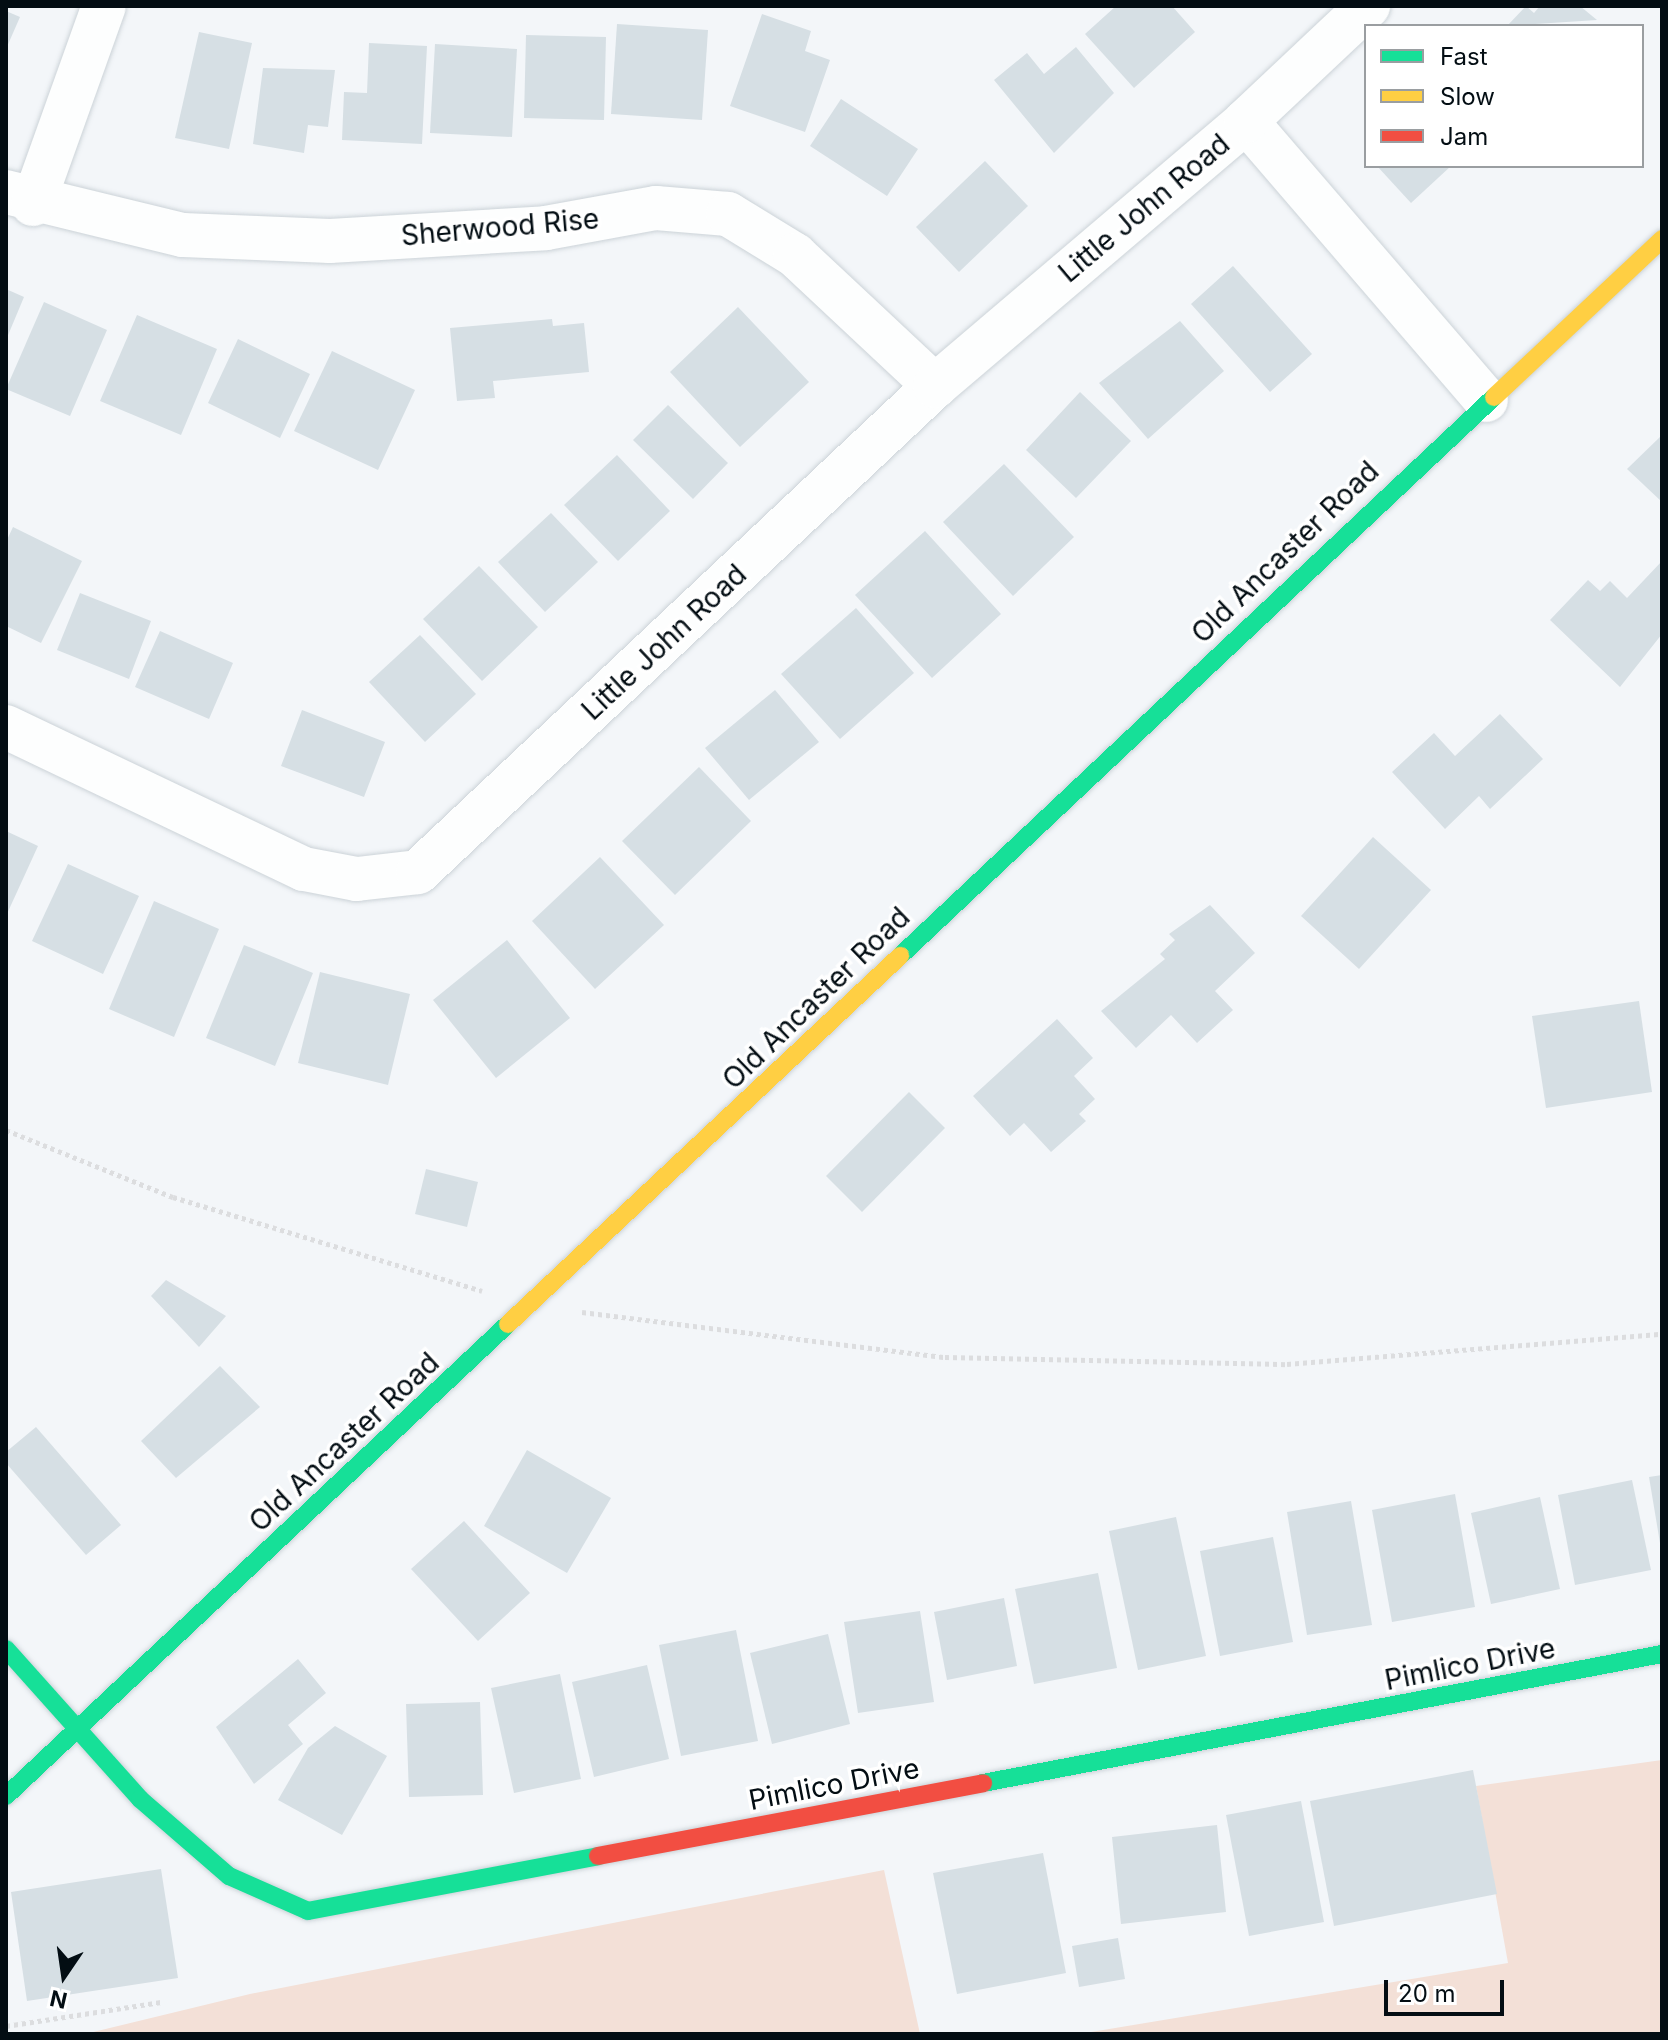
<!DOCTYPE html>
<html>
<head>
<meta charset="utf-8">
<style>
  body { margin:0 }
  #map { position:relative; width:1668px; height:2040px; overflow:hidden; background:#f3f6f9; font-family:Inter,sans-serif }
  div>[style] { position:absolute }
  .green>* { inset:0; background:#f3e0d7 }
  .building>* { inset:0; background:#d6dfe4 }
  .path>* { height:5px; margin-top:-2.5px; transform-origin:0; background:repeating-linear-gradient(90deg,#dcdddf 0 4px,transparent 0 8px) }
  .roads { filter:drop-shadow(0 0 2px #ccd3d8) drop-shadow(0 0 2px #ccd3d8) }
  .street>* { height:44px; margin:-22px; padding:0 22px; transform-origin:22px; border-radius:22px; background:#fdfefe }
  .fast>* { height:18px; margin:-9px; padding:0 9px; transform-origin:9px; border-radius:9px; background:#16e098 }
  .slow>* { height:18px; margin:-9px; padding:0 9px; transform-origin:9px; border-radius:9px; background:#ffcf43 }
  .jam>* { height:18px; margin:-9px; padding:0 9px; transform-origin:9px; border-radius:9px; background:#f24e42 }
  span { translate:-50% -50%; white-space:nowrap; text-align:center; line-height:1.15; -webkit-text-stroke:7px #fff; paint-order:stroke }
  .street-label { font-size:28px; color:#030d13 }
  .frame { position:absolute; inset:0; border:8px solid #030d13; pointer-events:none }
  .legend { position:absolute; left:1364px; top:24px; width:280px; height:144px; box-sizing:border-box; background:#fff; border:2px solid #9a9ea1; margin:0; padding:10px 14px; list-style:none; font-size:24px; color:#030d13 }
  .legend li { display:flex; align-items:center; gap:16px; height:40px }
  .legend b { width:40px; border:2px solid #9a9ea1 }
  .north { position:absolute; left:24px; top:1936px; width:80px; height:80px; -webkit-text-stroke:6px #fff; paint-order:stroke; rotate:193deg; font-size:22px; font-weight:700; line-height:32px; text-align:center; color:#030d13 }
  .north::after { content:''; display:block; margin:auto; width:28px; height:36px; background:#030d13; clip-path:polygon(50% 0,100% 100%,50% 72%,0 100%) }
  .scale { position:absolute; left:1384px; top:1980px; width:120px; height:36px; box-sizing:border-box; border:4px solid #030d13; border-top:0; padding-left:10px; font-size:24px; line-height:28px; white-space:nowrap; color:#030d13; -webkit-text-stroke:6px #fff; paint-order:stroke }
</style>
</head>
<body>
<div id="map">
  <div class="green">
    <div style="clip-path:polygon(1662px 1760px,1662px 2034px,1079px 2034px,1508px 1963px,1476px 1786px)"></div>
    <div style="clip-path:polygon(884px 1870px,920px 2034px,85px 2034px,250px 1994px)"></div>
  </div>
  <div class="building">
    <div style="clip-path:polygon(1116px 6px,1172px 6px,1195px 32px,1134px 88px,1085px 34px)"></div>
    <div style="clip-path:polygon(1526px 6px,1534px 13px,1540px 6px,1580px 6px,1597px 20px,1507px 26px)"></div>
    <div style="clip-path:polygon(6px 11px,20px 17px,6px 49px)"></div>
    <div style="clip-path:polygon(762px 14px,811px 31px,805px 51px,830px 60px,805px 132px,730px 106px)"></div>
    <div style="clip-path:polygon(617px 24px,708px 30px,702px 120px,611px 114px)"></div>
    <div style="clip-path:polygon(199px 32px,252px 43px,229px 149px,175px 138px)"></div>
    <div style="clip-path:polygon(526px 35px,606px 37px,604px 120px,524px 118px)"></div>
    <div style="clip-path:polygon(369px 43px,427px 46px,422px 144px,342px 140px,344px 92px,367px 93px)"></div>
    <div style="clip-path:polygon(435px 44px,517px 49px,512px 137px,430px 133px)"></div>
    <div style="clip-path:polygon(1076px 47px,1114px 93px,1054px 153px,994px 80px,1027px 53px,1044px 74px)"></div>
    <div style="clip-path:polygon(263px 68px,335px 70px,328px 127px,308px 125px,304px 153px,253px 144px)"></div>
    <div style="clip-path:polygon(841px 99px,918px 149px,887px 196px,810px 146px)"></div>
    <div style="clip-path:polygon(985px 161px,1028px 206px,959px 272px,916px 227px)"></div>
    <div style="clip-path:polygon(1377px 166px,1451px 166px,1411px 203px)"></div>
    <div style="clip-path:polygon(1233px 266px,1312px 354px,1270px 392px,1191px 304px)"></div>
    <div style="clip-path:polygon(6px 289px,24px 297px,6px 340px)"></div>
    <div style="clip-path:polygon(44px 302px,107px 330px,70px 416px,6px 389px)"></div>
    <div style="clip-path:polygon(738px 307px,809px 382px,740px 447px,670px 372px)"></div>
    <div style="clip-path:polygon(137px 315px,217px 349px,181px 435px,100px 401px)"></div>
    <div style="clip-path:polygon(552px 319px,553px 326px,584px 323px,589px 372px,493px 381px,495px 398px,457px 401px,450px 328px)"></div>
    <div style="clip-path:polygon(1180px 321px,1224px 371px,1148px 439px,1099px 383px)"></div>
    <div style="clip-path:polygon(238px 339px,310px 374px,280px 438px,208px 403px)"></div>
    <div style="clip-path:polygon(332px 351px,415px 390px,378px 470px,294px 431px)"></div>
    <div style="clip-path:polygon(1080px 392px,1131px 441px,1076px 498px,1026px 450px)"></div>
    <div style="clip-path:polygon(668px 405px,728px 463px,693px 499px,633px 440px)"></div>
    <div style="clip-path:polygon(1662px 435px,1662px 502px,1627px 469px)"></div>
    <div style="clip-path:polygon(617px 455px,670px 511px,618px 561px,564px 505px)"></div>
    <div style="clip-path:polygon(1004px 464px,1074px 537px,1013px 596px,943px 522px)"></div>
    <div style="clip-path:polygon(551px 513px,598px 562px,545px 612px,498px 562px)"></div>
    <div style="clip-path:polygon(13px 527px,82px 561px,41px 643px,6px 626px,6px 542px)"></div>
    <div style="clip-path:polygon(925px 531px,1001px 614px,932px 678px,855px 595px)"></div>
    <div style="clip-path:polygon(1662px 561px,1662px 634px,1620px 687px,1550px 620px,1588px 580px,1600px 591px,1610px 581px,1627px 598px)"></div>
    <div style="clip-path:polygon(479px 566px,538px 627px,482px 681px,423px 619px)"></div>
    <div style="clip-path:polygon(80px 593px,151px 621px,129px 679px,57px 650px)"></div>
    <div style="clip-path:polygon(856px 608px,914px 673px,840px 739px,781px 674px)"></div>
    <div style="clip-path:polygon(160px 631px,233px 663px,209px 719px,135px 687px)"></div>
    <div style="clip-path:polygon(420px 635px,476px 694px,425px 742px,369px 682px)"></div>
    <div style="clip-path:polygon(775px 690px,819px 742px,749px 800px,705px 748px)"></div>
    <div style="clip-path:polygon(302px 710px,385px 742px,364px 797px,281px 766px)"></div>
    <div style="clip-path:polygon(1500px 714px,1543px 759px,1490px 809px,1479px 796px,1445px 829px,1392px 772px,1434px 733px,1455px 756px)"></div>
    <div style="clip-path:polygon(699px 767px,751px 821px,675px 895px,622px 841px)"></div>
    <div style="clip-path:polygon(6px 831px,38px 846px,6px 916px)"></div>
    <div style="clip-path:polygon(1373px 837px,1431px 890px,1359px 969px,1301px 916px)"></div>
    <div style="clip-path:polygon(600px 857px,664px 925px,595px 989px,532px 921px)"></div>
    <div style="clip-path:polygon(68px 864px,139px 896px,103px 974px,32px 941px)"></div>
    <div style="clip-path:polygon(154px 901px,219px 929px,174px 1037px,109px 1009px)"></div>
    <div style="clip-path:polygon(1210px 905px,1255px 953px,1215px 991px,1233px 1010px,1197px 1043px,1171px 1015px,1136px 1048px,1101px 1011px,1165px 959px,1160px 954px,1175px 940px,1169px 934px)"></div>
    <div style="clip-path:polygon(507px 940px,570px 1018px,496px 1078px,433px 1000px)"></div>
    <div style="clip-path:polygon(244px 945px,313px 973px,275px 1066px,206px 1038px)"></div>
    <div style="clip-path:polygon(320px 972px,410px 994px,388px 1085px,298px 1063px)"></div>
    <div style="clip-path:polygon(1639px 1001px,1652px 1092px,1546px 1108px,1532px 1016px)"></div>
    <div style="clip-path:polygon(1057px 1019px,1093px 1058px,1074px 1076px,1095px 1099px,1079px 1114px,1086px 1121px,1051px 1152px,1024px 1123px,1010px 1136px,973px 1096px)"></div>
    <div style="clip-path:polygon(909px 1092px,945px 1128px,862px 1212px,826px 1176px)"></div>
    <div style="clip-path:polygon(426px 1169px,478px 1182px,467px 1227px,415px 1214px)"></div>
    <div style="clip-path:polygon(166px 1280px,226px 1316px,199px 1347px,151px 1296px)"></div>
    <div style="clip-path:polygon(220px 1366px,260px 1407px,176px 1478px,141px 1441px)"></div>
    <div style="clip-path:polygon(36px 1427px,121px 1525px,86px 1555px,6px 1463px,6px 1452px)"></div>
    <div style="clip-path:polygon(527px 1450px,611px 1498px,567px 1573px,484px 1526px)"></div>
    <div style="clip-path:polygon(1662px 1475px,1662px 1543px,1660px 1543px,1649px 1477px)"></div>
    <div style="clip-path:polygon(1632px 1480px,1651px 1570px,1575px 1585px,1558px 1495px)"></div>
    <div style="clip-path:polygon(1455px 1494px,1475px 1607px,1392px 1622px,1372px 1510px)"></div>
    <div style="clip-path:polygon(1540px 1497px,1560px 1589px,1491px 1604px,1471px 1513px)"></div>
    <div style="clip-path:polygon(1351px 1501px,1372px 1625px,1307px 1635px,1287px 1512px)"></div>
    <div style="clip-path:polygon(1176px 1517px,1206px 1656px,1138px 1670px,1109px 1531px)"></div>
    <div style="clip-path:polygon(464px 1521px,530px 1593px,478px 1641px,411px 1569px)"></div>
    <div style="clip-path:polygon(1273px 1537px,1293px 1642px,1220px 1656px,1200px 1551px)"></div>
    <div style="clip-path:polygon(1098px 1573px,1117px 1668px,1034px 1684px,1015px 1589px)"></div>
    <div style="clip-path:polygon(1004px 1598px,1017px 1666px,947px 1680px,934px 1612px)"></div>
    <div style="clip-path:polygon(920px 1611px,934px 1702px,858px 1713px,844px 1622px)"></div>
    <div style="clip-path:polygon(736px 1630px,758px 1741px,681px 1756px,659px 1645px)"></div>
    <div style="clip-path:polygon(828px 1634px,850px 1724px,772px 1744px,750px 1653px)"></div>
    <div style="clip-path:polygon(298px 1659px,326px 1693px,288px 1725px,303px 1744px,254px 1784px,216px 1727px)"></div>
    <div style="clip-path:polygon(647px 1665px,669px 1759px,594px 1777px,572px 1682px)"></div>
    <div style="clip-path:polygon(560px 1674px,581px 1779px,514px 1793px,491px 1688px)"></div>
    <div style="clip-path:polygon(480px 1702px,483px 1795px,409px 1797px,406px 1704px)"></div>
    <div style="clip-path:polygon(335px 1726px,387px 1756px,342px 1835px,278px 1800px,308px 1748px)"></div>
    <div style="clip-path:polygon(1473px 1770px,1497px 1894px,1334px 1926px,1310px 1801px)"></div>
    <div style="clip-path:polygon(1301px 1801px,1324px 1922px,1249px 1936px,1226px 1815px)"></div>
    <div style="clip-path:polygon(1217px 1825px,1226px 1912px,1121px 1924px,1112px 1837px)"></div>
    <div style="clip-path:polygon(1043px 1853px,1066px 1973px,957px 1994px,933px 1873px)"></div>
    <div style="clip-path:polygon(161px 1869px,178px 1978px,27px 2001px,11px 1892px)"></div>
    <div style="clip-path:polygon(1118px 1938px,1125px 1979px,1079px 1987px,1072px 1946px)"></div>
  </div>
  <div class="path">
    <div style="left:6px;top:1130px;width:180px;rotate:21.9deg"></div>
    <div style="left:173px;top:1197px;width:323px;rotate:16.9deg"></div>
    <div style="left:582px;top:1312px;width:366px;rotate:7.1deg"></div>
    <div style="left:945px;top:1357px;width:342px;rotate:1.2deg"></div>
    <div style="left:1287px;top:1364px;width:376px;rotate:-4.6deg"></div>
    <div style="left:6px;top:2026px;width:157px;rotate:-8.8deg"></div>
  </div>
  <div class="roads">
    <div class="street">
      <div style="left:1246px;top:121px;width:368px;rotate:49.3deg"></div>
      <div style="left:6px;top:192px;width:182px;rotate:13.7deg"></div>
      <div style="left:183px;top:235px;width:147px;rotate:2.3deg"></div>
      <div style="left:330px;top:241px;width:216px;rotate:-3.4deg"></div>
      <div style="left:546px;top:228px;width:112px;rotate:-10.3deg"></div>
      <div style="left:656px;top:208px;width:72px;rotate:4.8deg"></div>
      <div style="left:728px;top:214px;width:79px;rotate:31.5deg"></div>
      <div style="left:795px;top:255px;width:192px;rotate:43.1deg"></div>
      <div style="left:33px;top:204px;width:210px;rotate:-70.3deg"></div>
      <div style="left:6px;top:727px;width:330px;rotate:25.5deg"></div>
      <div style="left:304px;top:869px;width:54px;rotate:10.7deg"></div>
      <div style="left:357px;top:879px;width:61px;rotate:-6.5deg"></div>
      <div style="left:418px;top:872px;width:710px;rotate:-43.23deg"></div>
      <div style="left:935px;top:386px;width:409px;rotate:-40.4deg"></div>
      <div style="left:1246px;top:121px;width:168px;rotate:-43.3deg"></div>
    </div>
    <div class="fast">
      <div style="left:900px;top:956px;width:816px;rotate:-43.26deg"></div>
      <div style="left:6px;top:1649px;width:201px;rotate:48.2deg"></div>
      <div style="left:140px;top:1799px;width:118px;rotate:40.9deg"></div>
      <div style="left:229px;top:1876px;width:86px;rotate:23.9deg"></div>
      <div style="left:308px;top:1911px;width:295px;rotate:-10.7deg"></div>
      <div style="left:983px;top:1783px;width:691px;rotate:-10.76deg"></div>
      <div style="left:6px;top:1796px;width:689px;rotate:-43.24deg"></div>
    </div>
    <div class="slow">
      <div style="left:1494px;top:397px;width:231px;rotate:-43.2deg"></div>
      <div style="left:508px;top:1324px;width:538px;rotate:-43.19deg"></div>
    </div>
    <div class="jam">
      <div style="left:598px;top:1856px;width:392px;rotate:-10.7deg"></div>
    </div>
  </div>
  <div class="street-label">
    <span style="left:1144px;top:208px;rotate:-40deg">Little John Road</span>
    <span style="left:500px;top:227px;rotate:-5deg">Sherwood Rise</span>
    <span style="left:1285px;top:552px;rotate:-44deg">Old Ancaster Road</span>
    <span style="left:664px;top:642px;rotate:-43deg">Little John Road</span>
    <span style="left:816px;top:998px;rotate:-44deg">Old Ancaster Road</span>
    <span style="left:344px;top:1442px;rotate:-43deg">Old Ancaster Road</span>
    <span style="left:1470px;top:1664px;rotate:-11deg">Pimlico Drive</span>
    <span style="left:834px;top:1784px;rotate:-11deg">Pimlico Drive</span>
  </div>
  <div class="frame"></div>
  <ul class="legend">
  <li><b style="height:10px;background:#16e098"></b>Fast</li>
  <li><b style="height:10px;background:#ffcf43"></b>Slow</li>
  <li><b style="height:10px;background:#f24e42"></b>Jam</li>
  </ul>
  <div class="north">N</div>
  <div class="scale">20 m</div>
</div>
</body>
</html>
